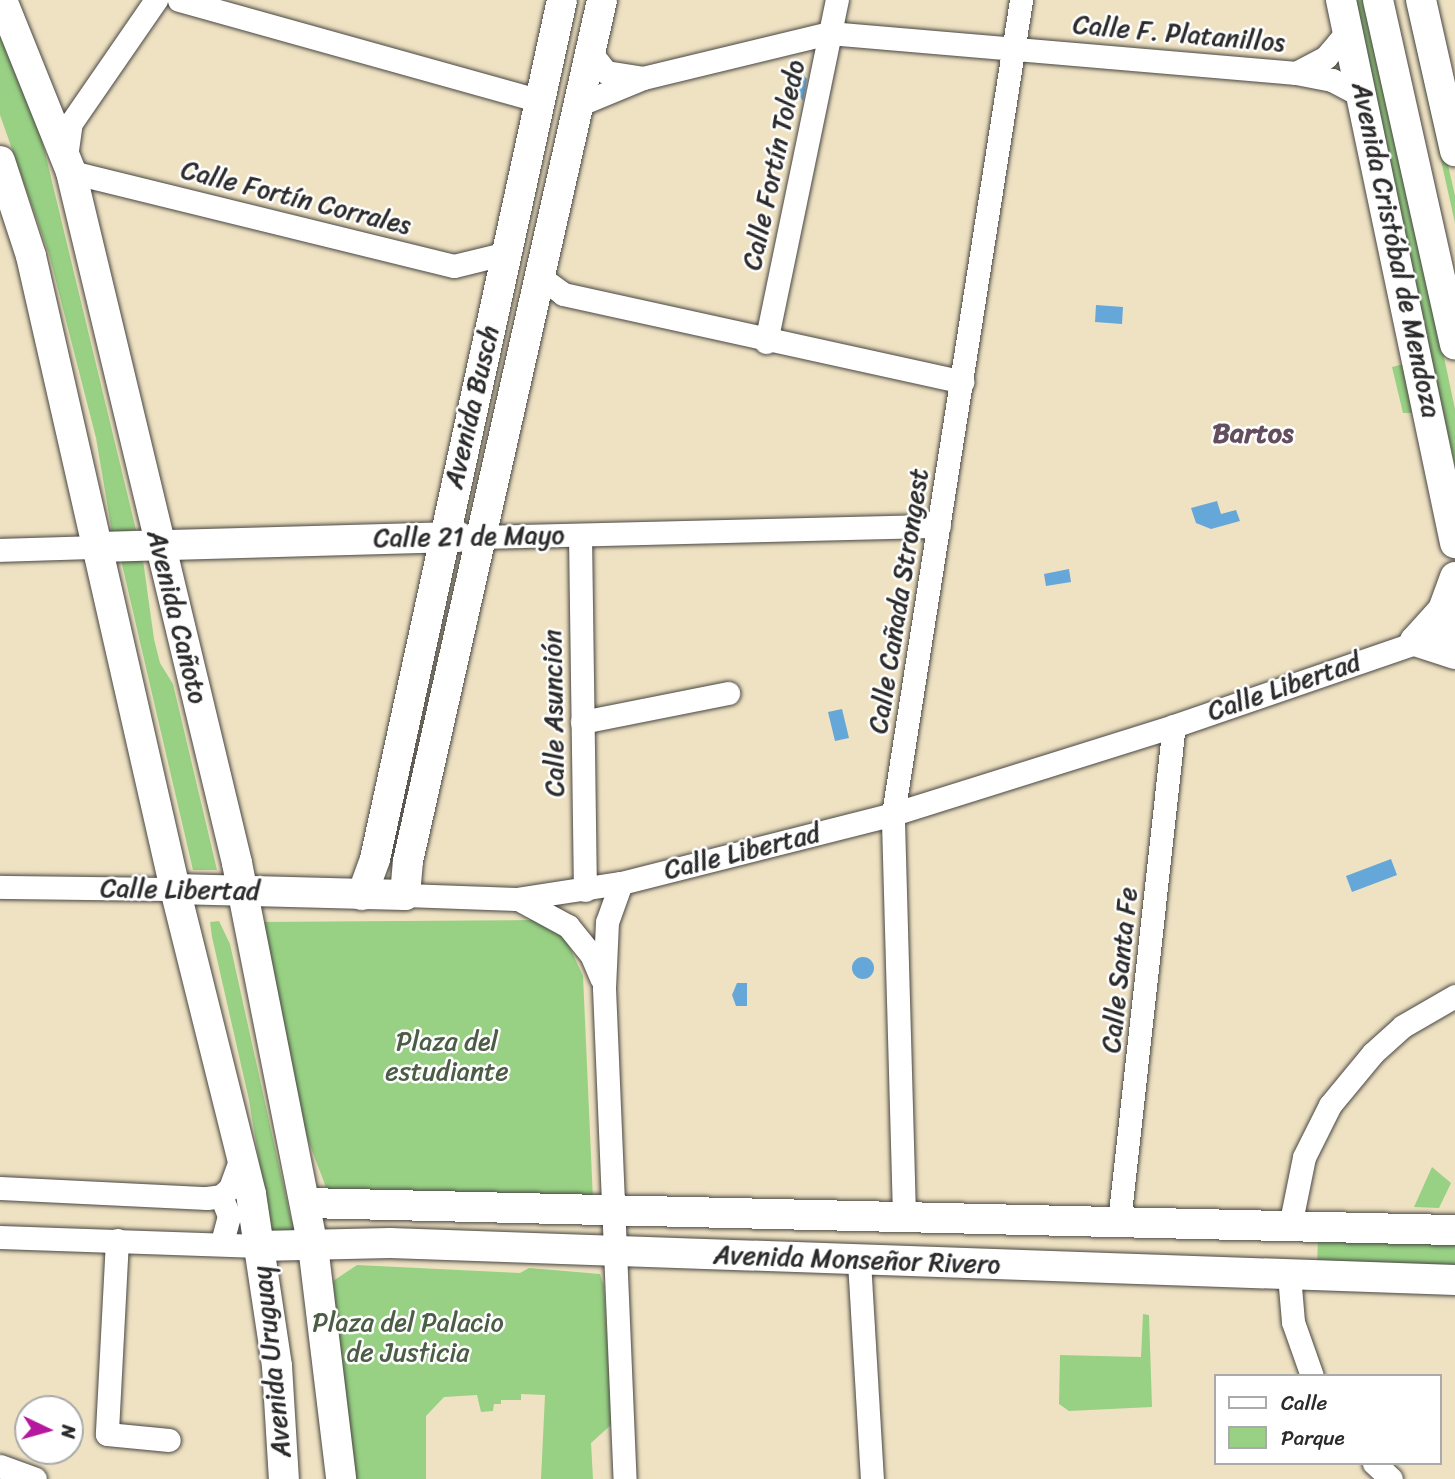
<!DOCTYPE html>
<html>
<head>
<meta charset="utf-8">
<style>
  body { margin:0 }
  #map { position:relative; width:1455px; height:1479px; overflow:hidden; background:#efe2c3; font-family:Sriracha,sans-serif }
  div>[style] { position:absolute }
  .green>* { inset:0; background:#98d184 }
  .water>* { inset:0; background:#64a7d8 }
  .round { border-radius:50% }
  .roads { filter:drop-shadow(0 0 2px #484642) drop-shadow(0 0 2px #484642) }
  .minor>* { height:23px; margin:-11.5px; padding:0 11.5px; transform-origin:11.5px; border-radius:11.5px; background:#fff }
  .major>* { height:30px; margin:-15px; padding:0 15px; transform-origin:15px; border-radius:15px; background:#fff }
  span { translate:-50% -50%; white-space:nowrap; text-align:center; line-height:1.15; -webkit-text-stroke:5px #fff; paint-order:stroke }
  .street-label { font-size:26px; color:#2b2b2b }
  .park-label { font-size:26px; color:#4c5d46 }
  .neighbourhood-label { font-size:28px; color:#644e5d; font-weight:700 }
  .legend { position:absolute; left:1214px; top:1374px; width:228px; height:91px; box-sizing:border-box; background:#fff; border:2px solid #aaa; margin:0; padding:9px 12px; list-style:none; font-size:21px; color:#2b2b2b }
  .legend li { display:flex; align-items:center; gap:14px; height:35px }
  .legend b { width:35px; border:2px solid #aaa }
  .north { position:absolute; left:14px; top:1395px; width:70px; height:70px; box-sizing:border-box; background:#fff; border:2px solid #aaa; border-radius:50%; rotate:95deg; font-size:19px; font-weight:700; line-height:28px; text-align:center; color:#2b2b2b }
  .north::after { content:''; display:block; margin:auto; width:24px; height:32px; background:#b5179e; clip-path:polygon(50% 0,100% 100%,50% 72%,0 100%) }
</style>
</head>
<body>
<div id="map">
  <div class="green">
    <div style="clip-path:polygon(1352px 0,1368px 0,1455px 409px,1455px 466px)"></div>
    <div style="clip-path:polygon(1405px 0,1411px 0,1455px 196px,1455px 223px)"></div>
    <div style="clip-path:polygon(0 36px,41px 136px,136px 530px,112px 532px,96px 438px,49px 254px,0 115px)"></div>
    <div style="clip-path:polygon(1404px 364px,1416px 413px,1403px 413px,1392px 367px)"></div>
    <div style="clip-path:polygon(121px 560px,143px 560px,154px 639px,160px 663px,173px 684px,217px 870px,193px 870px)"></div>
    <div style="clip-path:polygon(535px 920px,565px 937px,583px 976px,593px 1200px,327px 1190px,298px 1113px,253px 922px)"></div>
    <div style="clip-path:polygon(219px 921px,230px 944px,291px 1220px,301px 1241px,272px 1238px,249px 1100px,212px 937px,210px 922px)"></div>
    <div style="clip-path:polygon(1432px 1167px,1451px 1183px,1439px 1208px,1414px 1207px)"></div>
    <div style="clip-path:polygon(1318px 1238px,1455px 1240px,1455px 1268px,1317px 1265px)"></div>
    <div style="clip-path:polygon(357px 1265px,520px 1273px,529px 1268px,600px 1274px,604px 1286px,612px 1424px,591px 1443px,593px 1479px,541px 1479px,545px 1395px,521px 1394px,521px 1400px,501px 1400px,501px 1404px,494px 1404px,493px 1411px,481px 1412px,477px 1395px,444px 1397px,426px 1416px,426px 1479px,353px 1479px,333px 1281px)"></div>
    <div style="clip-path:polygon(1143px 1314px,1149px 1315px,1152px 1407px,1069px 1411px,1059px 1404px,1060px 1355px,1141px 1357px)"></div>
  </div>
  <div class="water">
    <div style="clip-path:polygon(797px 69px,807px 79px,803px 101px,787px 78px,787px 71px)"></div>
    <div style="clip-path:polygon(1096px 305px,1123px 307px,1122px 324px,1095px 322px)"></div>
    <div style="clip-path:polygon(1217px 501px,1221px 514px,1236px 510px,1240px 521px,1211px 529px,1196px 523px,1191px 508px)"></div>
    <div style="clip-path:polygon(1069px 569px,1071px 582px,1046px 586px,1044px 574px)"></div>
    <div style="clip-path:polygon(842px 709px,849px 738px,835px 741px,828px 712px)"></div>
    <div style="clip-path:polygon(1391px 859px,1397px 875px,1352px 892px,1346px 876px)"></div>
    <div class="round" style="left:852px;top:957px;width:22px;height:22px"></div>
    <div style="clip-path:polygon(737px 983px,747px 983px,747px 1006px,736px 1006px,732px 995px)"></div>
  </div>
  <div class="roads">
    <div class="minor">
      <div style="left:179px;top:0;width:375px;rotate:15.6deg"></div>
      <div style="left:591px;top:53px;width:24px;rotate:52deg"></div>
      <div style="left:606px;top:72px;width:37px;rotate:9deg"></div>
      <div style="left:1296px;top:73px;width:34px;rotate:-28deg"></div>
      <div style="left:1326px;top:57px;width:34px;rotate:-50deg"></div>
      <div style="left:580px;top:104px;width:68px;rotate:-22.4deg"></div>
      <div style="left:643px;top:78px;width:191px;rotate:-13.6deg"></div>
      <div style="left:829px;top:33px;width:469px;rotate:4.9deg"></div>
      <div style="left:1296px;top:73px;width:37px;rotate:11deg"></div>
      <div style="left:1332px;top:80px;width:36px;rotate:28deg"></div>
      <div style="left:66px;top:157px;width:34px;rotate:-82deg"></div>
      <div style="left:71px;top:123px;width:150px;rotate:-55.4deg"></div>
      <div style="left:71px;top:172px;width:394px;rotate:13.8deg"></div>
      <div style="left:454px;top:266px;width:55px;rotate:-13.8deg"></div>
      <div style="left:540px;top:277px;width:29px;rotate:36deg"></div>
      <div style="left:563px;top:294px;width:409px;rotate:12.4deg"></div>
      <div style="left:766px;top:342px;width:349px;rotate:-78.3deg"></div>
      <div style="left:580px;top:535px;width:355px;rotate:89.2deg"></div>
      <div style="left:481px;top:537px;width:458px;rotate:-1.4deg"></div>
      <div style="left:0;top:550px;width:96px;rotate:-1.8deg"></div>
      <div style="left:582px;top:722px;width:149px;rotate:-11.2deg"></div>
      <div style="left:621px;top:883px;width:41px;rotate:109.7deg"></div>
      <div style="left:607px;top:922px;width:66px;rotate:92.6deg"></div>
      <div style="left:604px;top:988px;width:491px;rotate:87.6deg"></div>
      <div style="left:0;top:887px;width:175px;rotate:0.7deg"></div>
      <div style="left:405px;top:895px;width:111px;rotate:2.1deg"></div>
      <div style="left:516px;top:899px;width:106px;rotate:-8.7deg"></div>
      <div style="left:621px;top:883px;width:281px;rotate:-14.2deg"></div>
      <div style="left:893px;top:814px;width:294px;rotate:-17.4deg"></div>
      <div style="left:1174px;top:726px;width:297px;rotate:-19deg"></div>
      <div style="left:518px;top:899px;width:57px;rotate:28.4deg"></div>
      <div style="left:568px;top:926px;width:36px;rotate:51deg"></div>
      <div style="left:591px;top:954px;width:26px;rotate:67deg"></div>
      <div style="left:0;top:1188px;width:207px;rotate:2.8deg"></div>
      <div style="left:207px;top:1198px;width:14px;rotate:-8deg"></div>
      <div style="left:221px;top:1196px;width:12px;rotate:-42deg"></div>
      <div style="left:230px;top:1188px;width:35px;rotate:-70deg"></div>
      <div style="left:221px;top:1196px;width:22px;rotate:68deg"></div>
      <div style="left:229px;top:1216px;width:28px;rotate:105deg"></div>
      <div style="left:904px;top:1215px;width:401px;rotate:-91.6deg"></div>
      <div style="left:893px;top:814px;width:824px;rotate:-81.06deg"></div>
      <div style="left:1119px;top:1222px;width:499px;rotate:-83.7deg"></div>
      <div style="left:1290px;top:1226px;width:70px;rotate:-78.5deg"></div>
      <div style="left:1304px;top:1157px;width:58px;rotate:-63.4deg"></div>
      <div style="left:1330px;top:1105px;width:67px;rotate:-50.4deg"></div>
      <div style="left:1373px;top:1053px;width:40px;rotate:-42deg"></div>
      <div style="left:1403px;top:1026px;width:60px;rotate:-30deg"></div>
      <div style="left:0;top:1237px;width:259px;rotate:2deg"></div>
      <div style="left:117px;top:1240px;width:194px;rotate:93deg"></div>
      <div style="left:107px;top:1434px;width:62px;rotate:5.5deg"></div>
      <div style="left:859px;top:1261px;width:218px;rotate:86.6deg"></div>
      <div style="left:1289px;top:1275px;width:47px;rotate:85.1deg"></div>
      <div style="left:1293px;top:1322px;width:57px;rotate:70.6deg"></div>
      <div style="left:1374px;top:1463px;width:23px;rotate:43deg"></div>
      <div style="left:0;top:1466px;width:37px;rotate:20deg"></div>
    </div>
    <div class="major">
      <div style="left:2px;top:0;width:185px;rotate:68.1deg"></div>
      <div style="left:71px;top:172px;width:711px;rotate:76.49deg"></div>
      <div style="left:237px;top:863px;width:390px;rotate:78.8deg"></div>
      <div style="left:313px;top:1246px;width:235px;rotate:83.1deg"></div>
      <div style="left:1341px;top:0;width:555px;rotate:78.14deg"></div>
      <div style="left:1378px;top:0;width:353px;rotate:77.4deg"></div>
      <div style="left:1421px;top:0;width:155px;rotate:77.3deg"></div>
      <div style="left:0;top:161px;width:100px;rotate:71.9deg"></div>
      <div style="left:31px;top:256px;width:649px;rotate:77.18deg"></div>
      <div style="left:175px;top:889px;width:314px;rotate:76deg"></div>
      <div style="left:251px;top:1194px;width:174px;rotate:81.4deg"></div>
      <div style="left:277px;top:1366px;width:113px;rotate:86.5deg"></div>
      <div style="left:96px;top:547px;width:363px;rotate:-1.6deg"></div>
      <div style="left:1415px;top:641px;width:42px;rotate:-47.9deg"></div>
      <div style="left:1443px;top:610px;width:35px;rotate:-70deg"></div>
      <div style="left:1415px;top:641px;width:42px;rotate:18deg"></div>
      <div style="left:175px;top:889px;width:230px;rotate:1.5deg"></div>
      <div style="left:405px;top:895px;width:34px;rotate:-85deg"></div>
      <div style="left:408px;top:861px;width:883px;rotate:-77.3deg"></div>
      <div style="left:362px;top:895px;width:38px;rotate:-70deg"></div>
      <div style="left:375px;top:859px;width:879px;rotate:-77.72deg"></div>
      <div style="left:306px;top:1203px;width:1149px;rotate:1.35deg"></div>
      <div style="left:259px;top:1246px;width:131px;rotate:-1.3deg"></div>
      <div style="left:390px;top:1243px;width:1066px;rotate:1.99deg"></div>
    </div>
  </div>
  <div class="street-label">
    <span style="left:1179px;top:34px;rotate:5deg">Calle F. Platanillos</span>
    <span style="left:774px;top:165px;rotate:-78deg">Calle Fortín Toledo</span>
    <span style="left:296px;top:198px;rotate:14deg">Calle Fortín Corrales</span>
    <span style="left:1396px;top:250px;rotate:78deg">Avenida Cristóbal de Mendoza</span>
    <span style="left:472px;top:407px;rotate:-77deg">Avenida Busch</span>
    <span style="left:469px;top:537px;rotate:-1deg">Calle 21 de Mayo</span>
    <span style="left:899px;top:601px;rotate:-81deg">Calle Cañada Strongest</span>
    <span style="left:177px;top:617px;rotate:76deg">Avenida Cañoto</span>
    <span style="left:1284px;top:687px;rotate:-19deg">Calle Libertad</span>
    <span style="left:554px;top:713px;rotate:-91deg">Calle Asunción</span>
    <span style="left:742px;top:852px;rotate:-14deg">Calle Libertad</span>
    <span style="left:180px;top:890px;rotate:1deg">Calle Libertad</span>
    <span style="left:1120px;top:970px;rotate:-84deg">Calle Santa Fe</span>
    <span style="left:857px;top:1260px;rotate:2deg">Avenida Monseñor Rivero</span>
    <span style="left:272px;top:1362px;rotate:-96deg">Avenida Uruguay</span>
  </div>
  <div class="park-label">
    <span style="left:447px;top:1057px">Plaza del<br>estudiante</span>
    <span style="left:408px;top:1338px">Plaza del Palacio<br>de Justicia</span>
  </div>
  <div class="neighbourhood-label">
    <span style="left:1253px;top:433px">Bartos</span>
  </div>
  <ul class="legend">
  <li><b style="height:9px;background:#fff"></b>Calle</li>
  <li><b style="height:19px;background:#98d184"></b>Parque</li>
  </ul>
  <div class="north">N</div>
</div>
</body>
</html>
